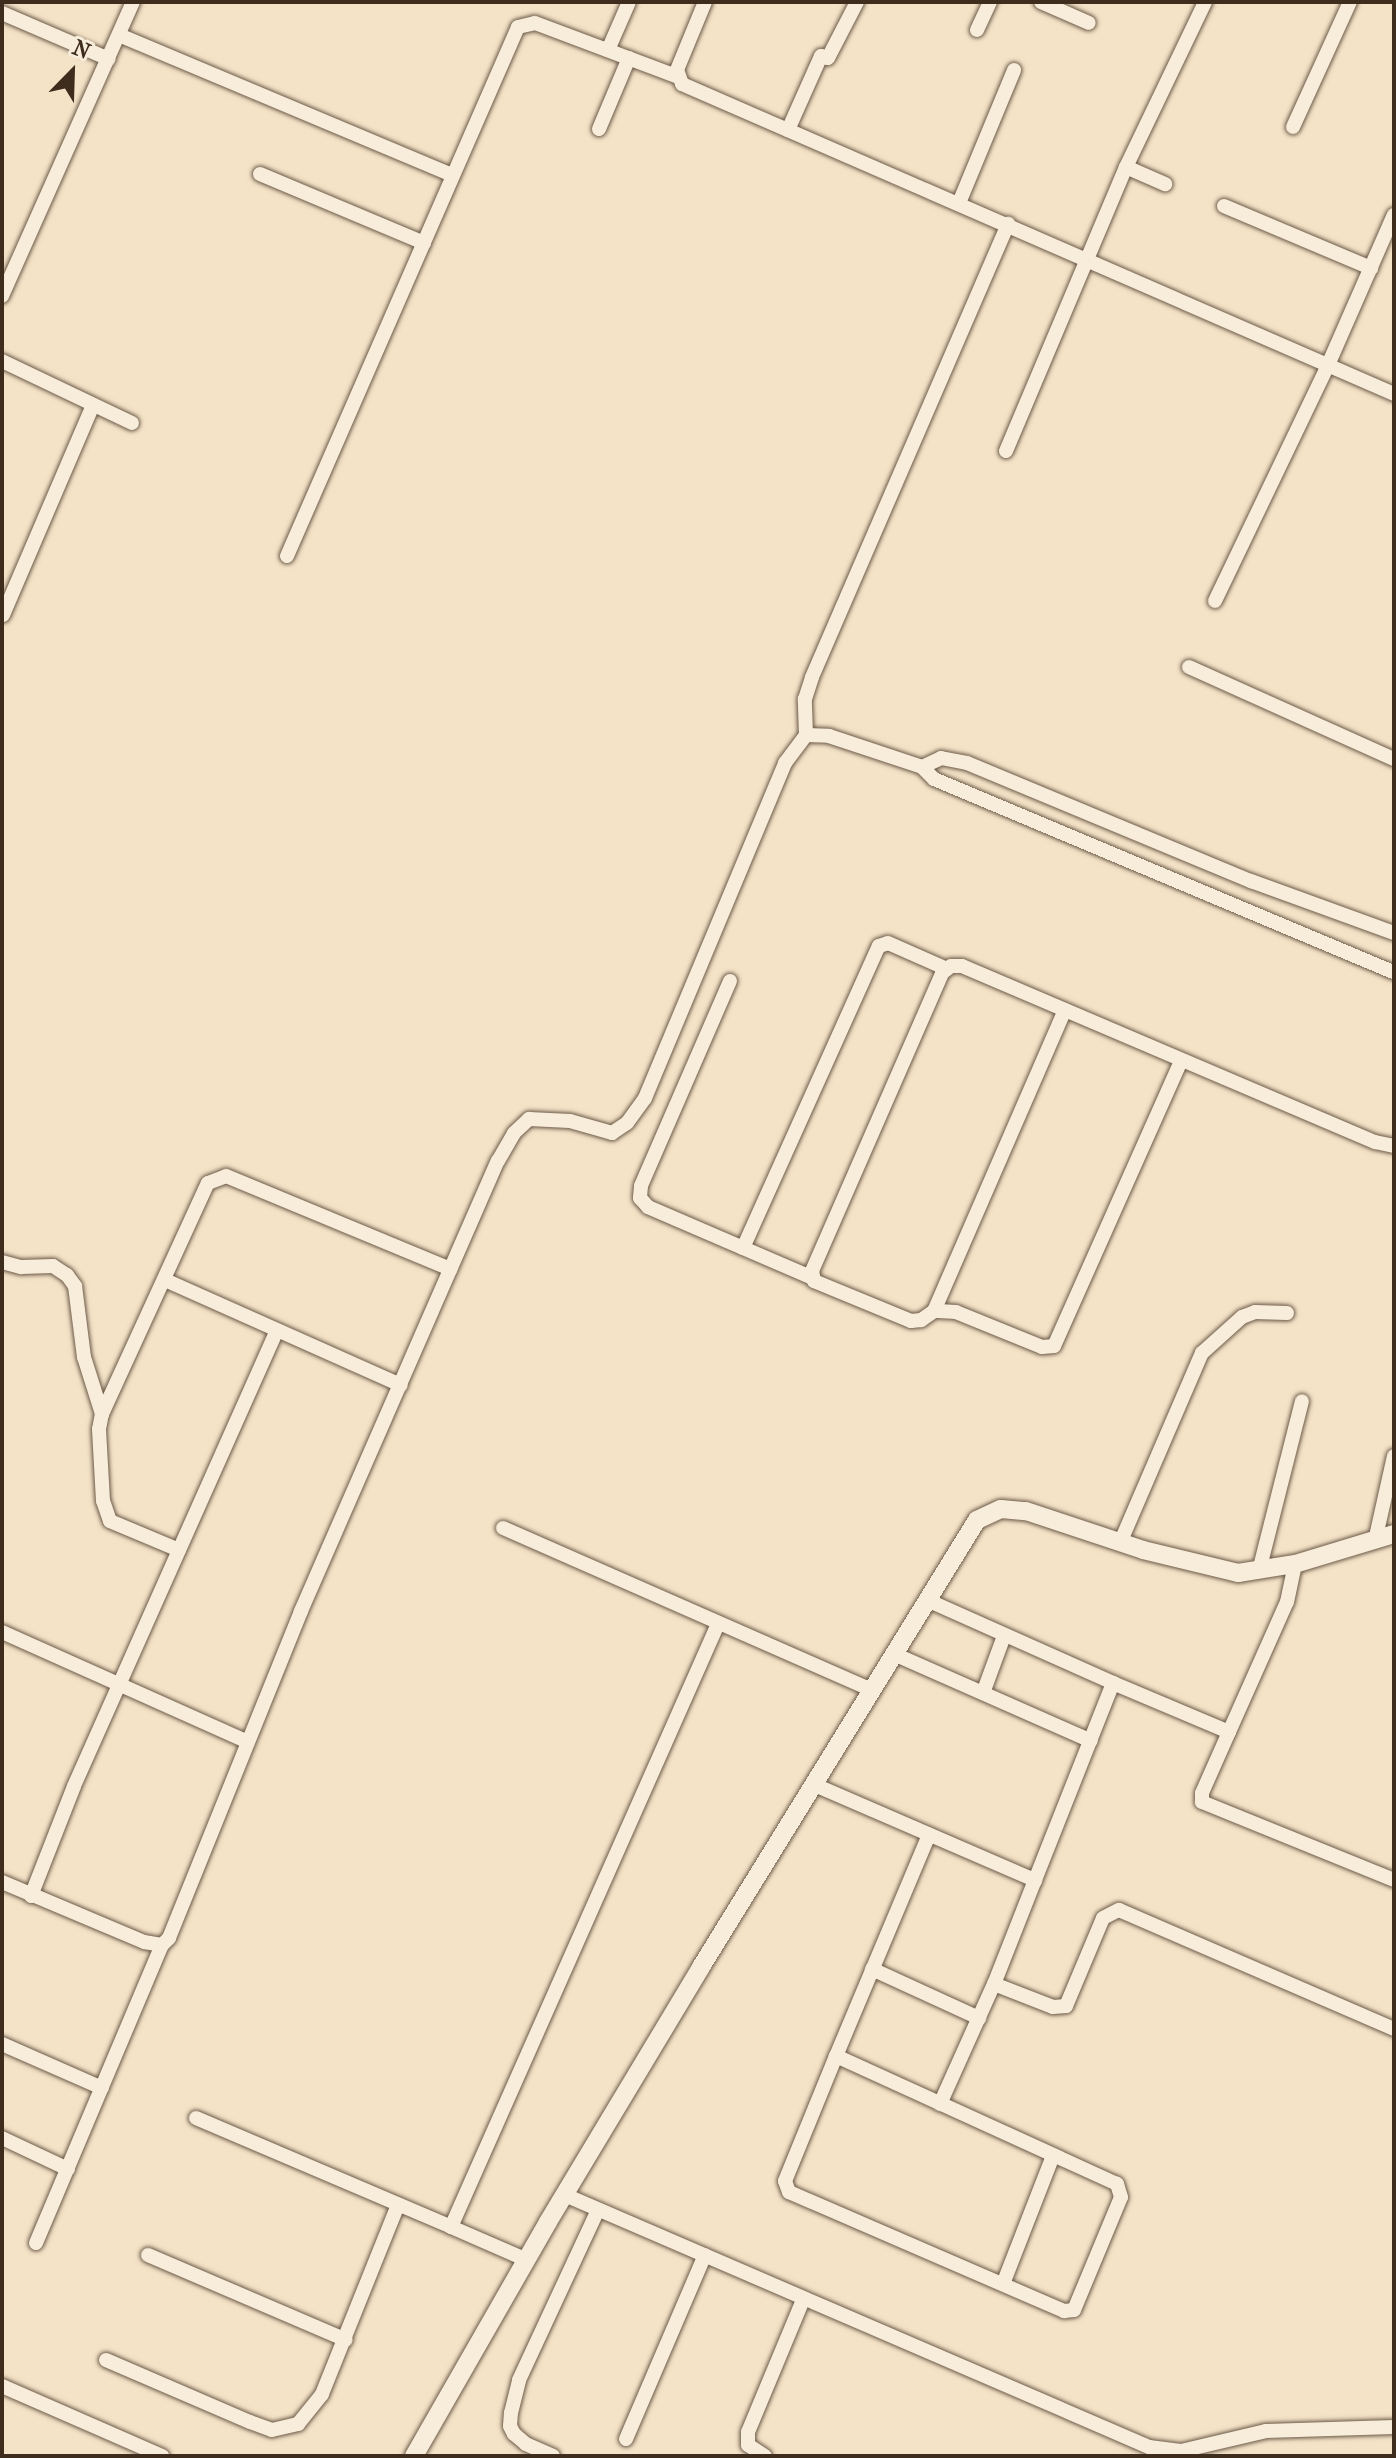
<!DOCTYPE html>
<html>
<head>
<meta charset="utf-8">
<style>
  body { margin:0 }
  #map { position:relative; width:1396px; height:2458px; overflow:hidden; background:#f4e3c7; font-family:"IM FELL French Canon",serif }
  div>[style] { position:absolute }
  .roads { filter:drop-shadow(0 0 2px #6c5a48) drop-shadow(0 0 2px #6c5a48) }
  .minor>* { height:14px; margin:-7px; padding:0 7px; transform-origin:7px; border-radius:7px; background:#f8eddb }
  .tertiary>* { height:18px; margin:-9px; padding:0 9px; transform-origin:9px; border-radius:9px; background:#f8eddb }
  span { translate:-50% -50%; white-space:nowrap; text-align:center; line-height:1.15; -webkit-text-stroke:8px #f8eddb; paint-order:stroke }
  .frame { position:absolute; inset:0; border:4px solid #3e2d1d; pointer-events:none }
  .north { position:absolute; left:32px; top:32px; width:80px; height:80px; -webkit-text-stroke:6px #f8eddb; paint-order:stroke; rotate:23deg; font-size:22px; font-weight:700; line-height:32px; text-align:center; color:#3e2d1d }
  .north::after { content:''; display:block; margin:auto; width:28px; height:36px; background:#3e2d1d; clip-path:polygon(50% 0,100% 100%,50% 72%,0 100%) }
</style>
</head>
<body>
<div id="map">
  <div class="roads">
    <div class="minor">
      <div style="left:705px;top:2px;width:74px;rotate:112.4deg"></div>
      <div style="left:677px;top:70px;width:15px;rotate:70deg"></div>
      <div style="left:682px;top:84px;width:777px;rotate:23.53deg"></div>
      <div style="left:1041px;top:2px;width:52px;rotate:23.6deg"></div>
      <div style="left:2px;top:13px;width:116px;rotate:23.3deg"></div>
      <div style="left:977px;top:30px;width:31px;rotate:-65deg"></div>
      <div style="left:119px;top:35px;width:361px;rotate:22.8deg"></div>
      <div style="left:608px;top:50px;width:52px;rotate:-66.4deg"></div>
      <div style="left:1293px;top:127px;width:137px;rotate:-65.5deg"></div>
      <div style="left:599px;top:129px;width:77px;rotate:-67.1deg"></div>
      <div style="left:788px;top:130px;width:81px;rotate:-66deg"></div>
      <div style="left:821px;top:56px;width:7px;rotate:16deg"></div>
      <div style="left:828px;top:58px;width:63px;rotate:-62.6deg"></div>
      <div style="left:1126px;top:167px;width:43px;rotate:23.6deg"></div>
      <div style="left:260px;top:174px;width:178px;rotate:22.8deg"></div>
      <div style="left:959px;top:203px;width:144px;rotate:-67.5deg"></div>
      <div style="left:1224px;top:206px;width:160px;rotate:22.9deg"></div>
      <div style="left:2px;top:296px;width:322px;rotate:-66deg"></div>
      <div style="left:2px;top:361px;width:144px;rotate:25.5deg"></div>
      <div style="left:1006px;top:451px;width:308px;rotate:-67.1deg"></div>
      <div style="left:1126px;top:167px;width:183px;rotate:-64.4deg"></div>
      <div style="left:287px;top:556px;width:577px;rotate:-66.41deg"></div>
      <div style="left:518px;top:27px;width:17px;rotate:-13deg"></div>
      <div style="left:535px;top:23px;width:151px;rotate:20.6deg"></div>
      <div style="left:1215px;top:601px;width:262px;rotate:-64.4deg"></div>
      <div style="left:1328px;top:365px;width:164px;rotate:-66.3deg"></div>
      <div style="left:3px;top:615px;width:228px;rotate:-66.8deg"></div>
      <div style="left:1189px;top:667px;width:225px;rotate:24.2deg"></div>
      <div style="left:806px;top:735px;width:36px;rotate:-92deg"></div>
      <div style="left:805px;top:699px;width:23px;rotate:-72deg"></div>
      <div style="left:812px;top:677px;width:494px;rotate:-66.6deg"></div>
      <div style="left:922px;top:767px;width:21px;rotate:-25deg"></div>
      <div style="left:941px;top:758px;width:26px;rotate:11deg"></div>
      <div style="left:967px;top:763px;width:308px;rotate:22.6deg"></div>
      <div style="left:1251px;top:881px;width:152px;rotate:20deg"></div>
      <div style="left:730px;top:981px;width:223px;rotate:113.5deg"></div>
      <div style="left:641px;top:1186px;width:12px;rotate:95deg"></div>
      <div style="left:640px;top:1198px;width:12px;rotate:48deg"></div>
      <div style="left:648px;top:1207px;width:180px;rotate:23.3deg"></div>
      <div style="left:1181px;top:1061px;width:312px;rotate:114deg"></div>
      <div style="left:1054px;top:1346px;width:12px;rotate:175deg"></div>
      <div style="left:1042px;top:1347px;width:93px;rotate:-157.9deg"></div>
      <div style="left:956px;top:1312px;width:22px;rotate:-177deg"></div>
      <div style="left:934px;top:1311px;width:16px;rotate:145deg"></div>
      <div style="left:921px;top:1320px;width:10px;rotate:174deg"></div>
      <div style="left:911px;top:1321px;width:105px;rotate:-157.6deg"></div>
      <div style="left:814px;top:1281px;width:10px;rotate:-101deg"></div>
      <div style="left:812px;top:1271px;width:325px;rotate:-66.4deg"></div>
      <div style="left:942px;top:973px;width:11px;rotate:-38deg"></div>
      <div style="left:951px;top:966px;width:11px"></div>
      <div style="left:962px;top:966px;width:449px;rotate:23.1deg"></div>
      <div style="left:1375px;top:1142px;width:19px;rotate:12deg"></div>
      <div style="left:743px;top:1248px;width:331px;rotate:-65.8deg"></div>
      <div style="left:879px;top:946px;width:9px;rotate:-18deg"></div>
      <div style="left:888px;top:943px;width:64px;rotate:23.8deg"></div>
      <div style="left:2px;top:1262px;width:20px;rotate:15deg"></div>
      <div style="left:21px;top:1267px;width:32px;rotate:-2deg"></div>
      <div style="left:53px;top:1266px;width:17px;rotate:33deg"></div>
      <div style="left:67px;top:1275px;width:14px;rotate:54deg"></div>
      <div style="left:75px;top:1286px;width:72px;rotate:82.8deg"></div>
      <div style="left:84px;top:1357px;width:60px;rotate:72.5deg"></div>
      <div style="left:165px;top:1280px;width:258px;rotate:24deg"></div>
      <div style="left:934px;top:1311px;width:328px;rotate:-66.5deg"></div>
      <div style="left:503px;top:1528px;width:403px;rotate:23.7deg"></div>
      <div style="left:1375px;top:1541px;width:87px;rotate:-77.4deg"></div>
      <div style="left:1120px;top:1543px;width:207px;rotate:-66.7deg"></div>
      <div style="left:1202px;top:1353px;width:54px;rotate:-42deg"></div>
      <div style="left:1242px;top:1317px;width:14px;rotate:-21deg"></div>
      <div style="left:1255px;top:1312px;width:32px;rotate:2deg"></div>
      <div style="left:179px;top:1550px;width:75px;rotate:-157.2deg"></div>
      <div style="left:110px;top:1521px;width:21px;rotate:-109deg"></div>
      <div style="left:103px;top:1501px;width:72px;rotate:-93.2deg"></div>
      <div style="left:99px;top:1429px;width:15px;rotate:-79deg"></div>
      <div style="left:102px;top:1414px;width:254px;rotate:-65.4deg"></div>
      <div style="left:208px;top:1183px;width:19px;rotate:-21deg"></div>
      <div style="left:226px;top:1176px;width:243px;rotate:22.5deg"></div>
      <div style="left:1259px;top:1571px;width:175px;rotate:-75.8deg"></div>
      <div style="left:927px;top:1600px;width:204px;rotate:24deg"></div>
      <div style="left:1113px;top:1683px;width:212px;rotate:111.6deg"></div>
      <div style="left:2px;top:1632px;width:269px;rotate:24.1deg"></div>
      <div style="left:894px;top:1654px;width:215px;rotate:23.8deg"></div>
      <div style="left:1113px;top:1683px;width:126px;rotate:22.9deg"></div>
      <div style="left:1229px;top:1732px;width:67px;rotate:113.9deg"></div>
      <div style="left:1202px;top:1793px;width:9px;rotate:90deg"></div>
      <div style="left:1202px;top:1802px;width:207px;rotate:22.1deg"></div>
      <div style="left:983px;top:1693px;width:61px;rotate:-69.8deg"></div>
      <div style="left:1229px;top:1732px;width:142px;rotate:-66deg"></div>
      <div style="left:1287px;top:1602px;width:39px;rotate:-78deg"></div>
      <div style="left:815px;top:1785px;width:240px;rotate:23.4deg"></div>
      <div style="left:1035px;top:1880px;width:112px;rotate:111.5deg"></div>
      <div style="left:994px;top:1984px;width:63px;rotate:21.3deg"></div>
      <div style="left:1053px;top:2007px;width:13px;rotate:-4deg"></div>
      <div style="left:1066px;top:2006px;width:95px;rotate:-67.2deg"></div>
      <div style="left:1103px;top:1918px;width:18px;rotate:-27deg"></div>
      <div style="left:1119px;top:1910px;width:300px;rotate:23.4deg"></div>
      <div style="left:2px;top:1882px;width:154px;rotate:22.9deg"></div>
      <div style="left:144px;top:1942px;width:18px;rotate:9deg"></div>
      <div style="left:162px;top:1945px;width:10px;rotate:-45deg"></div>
      <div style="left:169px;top:1938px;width:353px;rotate:-68deg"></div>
      <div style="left:301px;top:1611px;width:491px;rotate:-66.4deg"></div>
      <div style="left:498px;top:1161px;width:32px;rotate:-60deg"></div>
      <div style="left:514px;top:1133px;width:21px;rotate:-43deg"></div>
      <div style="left:529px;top:1119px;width:41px;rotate:2.8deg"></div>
      <div style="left:570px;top:1121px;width:44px;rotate:15.9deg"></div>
      <div style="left:612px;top:1133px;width:18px;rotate:-34deg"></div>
      <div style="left:627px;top:1123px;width:31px;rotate:-54deg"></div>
      <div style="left:645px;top:1098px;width:363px;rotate:-67.3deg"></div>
      <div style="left:785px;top:763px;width:35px;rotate:-53deg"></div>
      <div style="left:806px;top:735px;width:23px;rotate:2deg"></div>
      <div style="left:829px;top:736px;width:98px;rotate:18.4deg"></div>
      <div style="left:922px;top:767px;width:17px;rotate:45deg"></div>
      <div style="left:934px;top:779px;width:499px;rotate:22.8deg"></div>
      <div style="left:31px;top:1896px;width:118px;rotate:-68.6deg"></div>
      <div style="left:74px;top:1786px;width:498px;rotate:-66deg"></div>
      <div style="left:872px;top:1969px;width:118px;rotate:24.6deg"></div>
      <div style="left:2px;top:2044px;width:109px;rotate:23.7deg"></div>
      <div style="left:836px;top:2056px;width:135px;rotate:112.2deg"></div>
      <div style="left:785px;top:2181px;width:12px;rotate:70deg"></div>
      <div style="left:789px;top:2192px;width:300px;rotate:23.4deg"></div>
      <div style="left:1064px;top:2311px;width:10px;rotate:-6deg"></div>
      <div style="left:1074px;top:2310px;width:122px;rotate:-67.4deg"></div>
      <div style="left:1121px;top:2197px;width:14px;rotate:-107deg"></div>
      <div style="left:1117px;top:2184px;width:309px;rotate:-155.5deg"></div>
      <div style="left:836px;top:2056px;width:240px;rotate:-67.2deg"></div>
      <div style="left:940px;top:2104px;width:132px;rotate:-65.8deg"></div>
      <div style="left:196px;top:2118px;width:277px;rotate:23.1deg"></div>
      <div style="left:2px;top:2138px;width:73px;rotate:25.2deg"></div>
      <div style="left:565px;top:2195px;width:636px;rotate:23.34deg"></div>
      <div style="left:1149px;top:2447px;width:32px;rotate:7deg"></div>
      <div style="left:1181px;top:2451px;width:87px;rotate:-13.2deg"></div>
      <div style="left:1266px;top:2431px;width:128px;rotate:-1.8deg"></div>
      <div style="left:36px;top:2243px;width:324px;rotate:-67.1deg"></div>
      <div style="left:148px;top:2255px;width:215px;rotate:23.2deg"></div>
      <div style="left:527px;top:2260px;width:83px;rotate:-156.5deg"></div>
      <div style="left:451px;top:2227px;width:659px;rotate:-66.12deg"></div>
      <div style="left:1003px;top:2284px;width:137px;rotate:-68.7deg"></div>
      <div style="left:106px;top:2360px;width:157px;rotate:23.3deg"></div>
      <div style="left:250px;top:2422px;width:23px;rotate:20deg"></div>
      <div style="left:272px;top:2430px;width:27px;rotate:-13deg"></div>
      <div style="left:298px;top:2424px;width:38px;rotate:-51deg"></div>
      <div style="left:322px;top:2394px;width:204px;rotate:-68.1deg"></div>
      <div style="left:2px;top:2386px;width:175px;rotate:23.6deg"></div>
      <div style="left:626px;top:2439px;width:200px;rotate:-66.8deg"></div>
      <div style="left:553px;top:2456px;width:30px;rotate:-156deg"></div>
      <div style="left:526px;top:2444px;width:16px;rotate:-140deg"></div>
      <div style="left:514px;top:2434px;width:9px;rotate:-117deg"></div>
      <div style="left:510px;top:2426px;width:13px;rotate:-86deg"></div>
      <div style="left:511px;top:2413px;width:34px;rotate:-76deg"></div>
      <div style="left:519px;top:2380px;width:187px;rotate:-65.1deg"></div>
      <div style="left:765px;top:2456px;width:20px;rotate:-147deg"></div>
      <div style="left:748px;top:2445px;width:13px;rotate:-90deg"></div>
      <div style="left:748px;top:2432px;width:143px;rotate:-67.4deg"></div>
    </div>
    <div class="tertiary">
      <div style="left:414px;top:2456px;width:270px;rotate:-60.2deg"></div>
      <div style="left:548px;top:2222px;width:297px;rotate:-59deg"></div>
      <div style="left:701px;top:1967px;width:525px;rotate:-58.31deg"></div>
      <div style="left:977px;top:1520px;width:26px;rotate:-25deg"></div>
      <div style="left:1001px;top:1509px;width:25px;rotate:5deg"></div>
      <div style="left:1026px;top:1511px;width:123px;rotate:18.4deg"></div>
      <div style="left:1143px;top:1550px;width:98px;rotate:13.6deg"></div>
      <div style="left:1238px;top:1573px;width:58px;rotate:-9deg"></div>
      <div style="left:1295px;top:1564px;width:103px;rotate:-16.9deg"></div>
    </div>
  </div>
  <div class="frame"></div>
  <div class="north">N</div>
</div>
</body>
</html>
